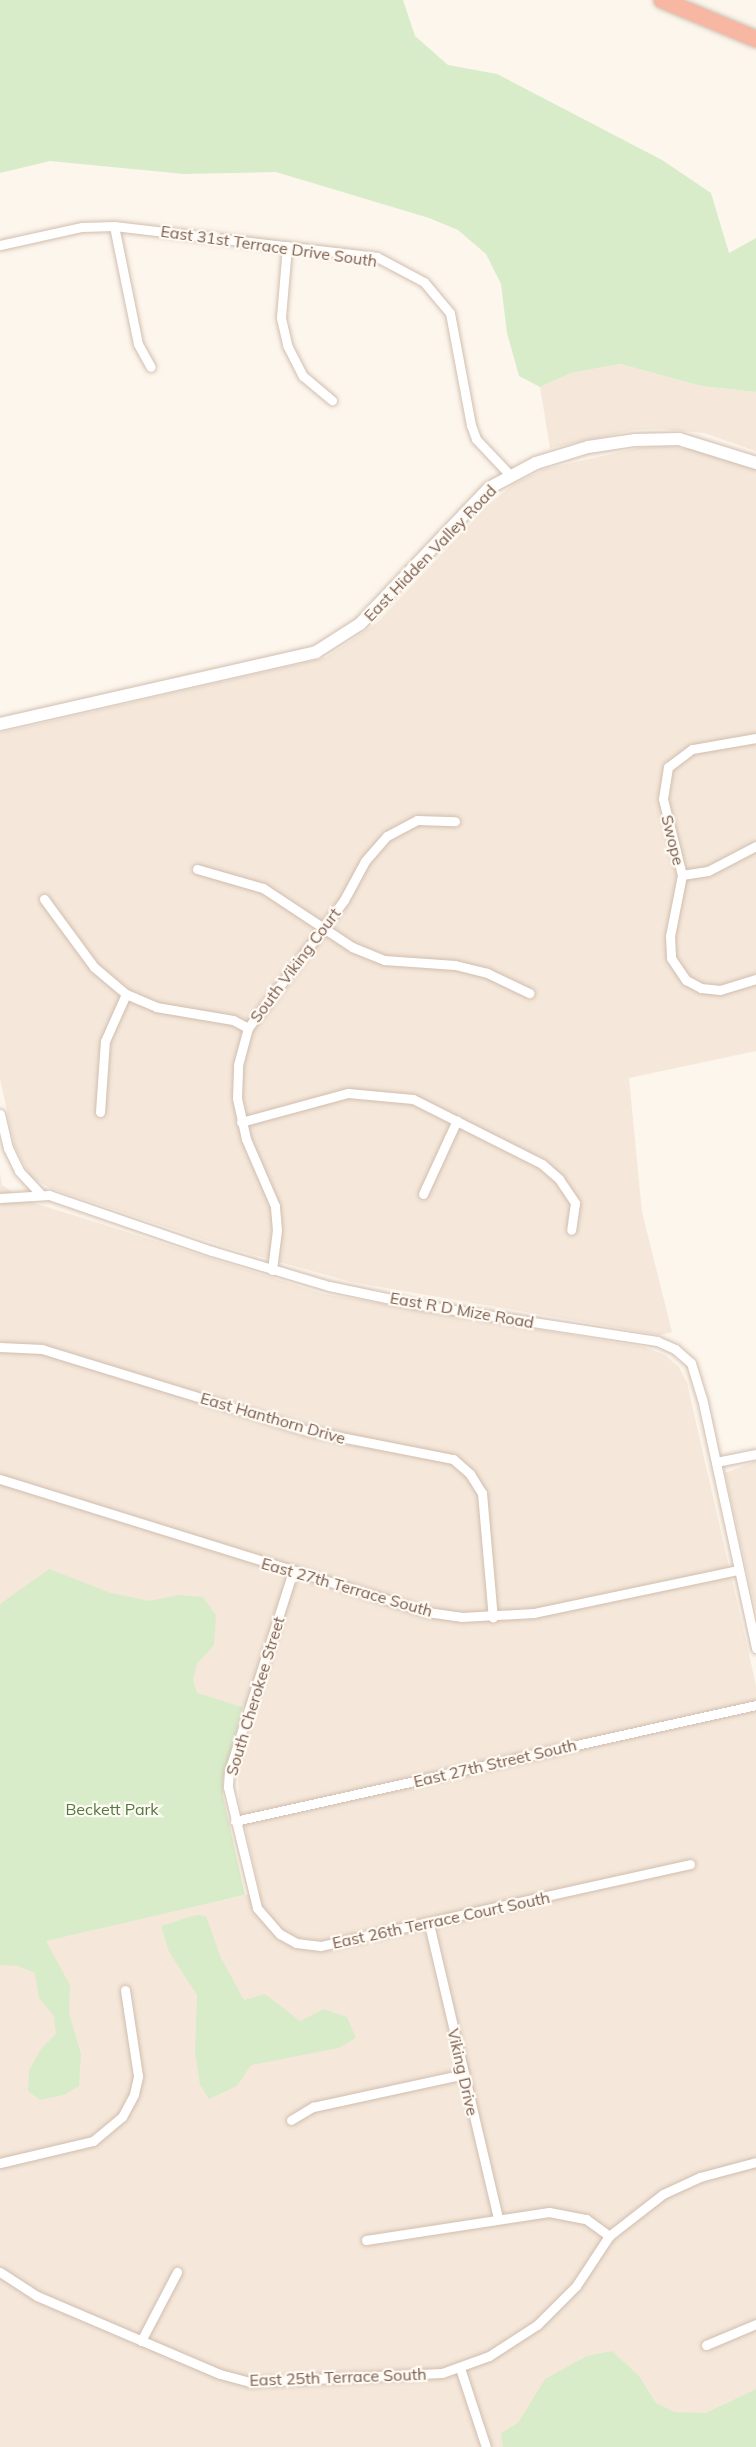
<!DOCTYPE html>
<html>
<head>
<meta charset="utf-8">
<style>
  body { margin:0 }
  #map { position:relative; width:756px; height:2447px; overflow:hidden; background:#fdf6ec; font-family:Mulish,sans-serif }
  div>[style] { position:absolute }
  .residential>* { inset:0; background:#f5e8da }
  .green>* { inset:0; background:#d8ecc9 }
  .roads { filter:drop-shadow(0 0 2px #d1beb0) drop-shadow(0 0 2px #d1beb0) }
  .minor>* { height:9px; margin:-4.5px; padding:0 4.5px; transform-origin:4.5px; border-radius:4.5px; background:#fff }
  .secondary>* { height:12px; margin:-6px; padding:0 6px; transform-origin:6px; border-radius:6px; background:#fff }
  .motorway>* { height:16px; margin:-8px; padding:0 8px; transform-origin:8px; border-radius:8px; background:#f7b7a3 }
  span { translate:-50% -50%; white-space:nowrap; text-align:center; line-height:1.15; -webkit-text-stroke:4.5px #fffaf3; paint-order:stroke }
  .street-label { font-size:16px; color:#7a5c4d }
  .park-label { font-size:16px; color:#537a41 }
</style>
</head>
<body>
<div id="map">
  <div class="residential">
    <div style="clip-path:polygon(620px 364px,701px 386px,756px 392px,756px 451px,704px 433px,660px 429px,634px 430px,550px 448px,540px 387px,571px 373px)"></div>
    <div style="clip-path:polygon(668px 446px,697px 450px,756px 470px,756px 1051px,629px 1078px,642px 1212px,672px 1332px,660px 1335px,351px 1282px,226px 1247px,50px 1188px,31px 1177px,15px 1147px,0 1079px,0 733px,325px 658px,377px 623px,488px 505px,514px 484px,545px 469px,638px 448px)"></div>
    <div style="clip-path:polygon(0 1174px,2px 1185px,25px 1200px,324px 1294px,644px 1347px,665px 1355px,679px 1367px,687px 1383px,756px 1685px,756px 2447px,0 2447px,0 1949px,260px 1892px,239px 1800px,238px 1774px,257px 1711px,6px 1638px,0 1659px)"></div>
    <div style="clip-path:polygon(756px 1461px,756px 1610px,725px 1473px)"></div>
  </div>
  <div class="green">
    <div style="clip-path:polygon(0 0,403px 0,415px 36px,448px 65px,497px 74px,662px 160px,711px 193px,729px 253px,756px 238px,756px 392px,701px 386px,620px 364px,571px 373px,540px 387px,519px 376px,507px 333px,501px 284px,486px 254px,458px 230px,429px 218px,276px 172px,184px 174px,50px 161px,0 173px)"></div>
    <div style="clip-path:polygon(49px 1569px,111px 1593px,149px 1601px,179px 1595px,203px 1597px,216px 1615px,214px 1645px,197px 1664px,193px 1680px,197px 1693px,243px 1707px,223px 1779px,223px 1796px,245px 1895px,46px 1941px,70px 1985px,69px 2013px,81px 2054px,79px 2086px,64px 2095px,40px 2100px,28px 2091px,29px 2070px,41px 2049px,56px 2034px,54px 2016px,39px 1998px,35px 1973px,18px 1966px,0 1965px,0 1604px)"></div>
    <div style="clip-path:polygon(196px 1915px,206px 1916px,221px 1958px,244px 2000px,265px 1994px,300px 2021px,324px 2009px,347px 2017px,356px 2038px,339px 2048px,251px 2065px,237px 2086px,209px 2099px,200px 2085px,195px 2052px,197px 1995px,169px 1952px,161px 1926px)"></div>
    <div style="clip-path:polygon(612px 2351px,639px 2376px,656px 2403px,675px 2412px,706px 2413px,756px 2389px,756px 2447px,503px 2447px,501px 2433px,518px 2423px,545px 2379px,587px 2356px)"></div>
  </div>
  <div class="roads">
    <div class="minor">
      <div style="left:114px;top:226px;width:120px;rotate:78.5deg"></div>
      <div style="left:138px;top:344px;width:26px;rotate:61deg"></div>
      <div style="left:0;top:245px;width:84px;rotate:-12.4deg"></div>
      <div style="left:82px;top:227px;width:32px;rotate:-2deg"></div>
      <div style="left:114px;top:226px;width:265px;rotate:6.7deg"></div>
      <div style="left:377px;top:257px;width:53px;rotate:28deg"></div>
      <div style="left:424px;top:282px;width:40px;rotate:50deg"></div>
      <div style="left:450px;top:313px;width:114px;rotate:79.4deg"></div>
      <div style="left:471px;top:425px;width:15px;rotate:70deg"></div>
      <div style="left:476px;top:439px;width:50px;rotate:46.6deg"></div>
      <div style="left:287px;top:246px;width:72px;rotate:94.8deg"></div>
      <div style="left:281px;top:318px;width:28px;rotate:77deg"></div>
      <div style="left:287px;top:345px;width:35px;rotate:63deg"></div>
      <div style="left:303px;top:376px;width:38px;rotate:40deg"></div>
      <div style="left:756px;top:738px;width:65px;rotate:170.2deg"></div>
      <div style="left:692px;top:749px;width:30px;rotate:143deg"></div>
      <div style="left:668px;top:767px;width:32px;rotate:99deg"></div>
      <div style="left:663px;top:799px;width:78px;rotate:76deg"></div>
      <div style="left:682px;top:875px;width:62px;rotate:101.1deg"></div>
      <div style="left:670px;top:936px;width:22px;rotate:87deg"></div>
      <div style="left:671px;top:958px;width:27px;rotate:56deg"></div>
      <div style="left:686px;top:980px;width:17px;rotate:28deg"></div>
      <div style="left:701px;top:988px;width:19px;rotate:6deg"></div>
      <div style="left:720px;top:990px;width:38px;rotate:-17deg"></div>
      <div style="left:197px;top:869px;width:69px;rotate:16.1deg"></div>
      <div style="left:263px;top:888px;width:107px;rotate:33.5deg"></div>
      <div style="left:352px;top:947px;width:35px;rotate:22deg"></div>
      <div style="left:384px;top:960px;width:71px;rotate:4deg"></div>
      <div style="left:455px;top:965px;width:33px;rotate:14deg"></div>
      <div style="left:487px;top:973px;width:47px;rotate:25.5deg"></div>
      <div style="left:682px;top:875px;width:26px;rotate:-9deg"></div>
      <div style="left:708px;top:871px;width:54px;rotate:-27.5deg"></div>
      <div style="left:44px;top:899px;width:84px;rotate:53.7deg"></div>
      <div style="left:94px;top:967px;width:42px;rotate:40.2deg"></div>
      <div style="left:126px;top:994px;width:33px;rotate:23deg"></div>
      <div style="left:156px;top:1007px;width:78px;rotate:9.6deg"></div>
      <div style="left:233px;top:1020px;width:17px;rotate:28deg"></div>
      <div style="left:100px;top:1112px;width:71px;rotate:-86deg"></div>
      <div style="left:105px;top:1041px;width:51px;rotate:-65.9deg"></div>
      <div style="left:0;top:1114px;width:35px;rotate:77deg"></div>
      <div style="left:8px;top:1148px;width:25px;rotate:64deg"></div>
      <div style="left:19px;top:1171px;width:33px;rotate:47deg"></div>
      <div style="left:241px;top:1122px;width:111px;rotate:-15.2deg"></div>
      <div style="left:348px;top:1093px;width:65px;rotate:5.3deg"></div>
      <div style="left:413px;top:1099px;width:144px;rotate:26.7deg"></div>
      <div style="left:542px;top:1164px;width:23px;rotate:41deg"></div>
      <div style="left:559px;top:1179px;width:29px;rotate:56deg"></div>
      <div style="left:575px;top:1203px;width:27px;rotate:98deg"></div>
      <div style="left:423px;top:1194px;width:81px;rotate:-65.3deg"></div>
      <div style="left:0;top:1198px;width:49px;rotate:-3.5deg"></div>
      <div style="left:49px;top:1195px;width:172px;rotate:19deg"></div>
      <div style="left:212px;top:1251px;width:122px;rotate:16.7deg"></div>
      <div style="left:329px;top:1286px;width:88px;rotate:11.8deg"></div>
      <div style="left:415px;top:1304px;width:245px;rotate:8.7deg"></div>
      <div style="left:657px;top:1341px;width:20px;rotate:24deg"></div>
      <div style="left:675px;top:1349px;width:21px;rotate:41deg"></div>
      <div style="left:691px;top:1363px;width:37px;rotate:73deg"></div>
      <div style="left:702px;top:1398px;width:256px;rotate:77.8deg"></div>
      <div style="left:272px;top:1270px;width:40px;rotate:-82.9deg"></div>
      <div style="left:277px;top:1230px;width:24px;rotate:-95deg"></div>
      <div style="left:275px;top:1206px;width:73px;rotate:-113.4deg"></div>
      <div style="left:246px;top:1139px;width:42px;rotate:-102.4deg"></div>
      <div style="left:237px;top:1098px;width:33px;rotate:-88deg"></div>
      <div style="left:238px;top:1065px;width:38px;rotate:-75deg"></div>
      <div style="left:248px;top:1028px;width:160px;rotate:-53.1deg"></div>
      <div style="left:344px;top:900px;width:44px;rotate:-61.7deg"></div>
      <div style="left:365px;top:861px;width:33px;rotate:-49deg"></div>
      <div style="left:387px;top:836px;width:34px;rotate:-28deg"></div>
      <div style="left:417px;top:820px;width:38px;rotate:2deg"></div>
      <div style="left:0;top:1347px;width:42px;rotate:2.7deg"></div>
      <div style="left:42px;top:1349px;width:275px;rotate:17.1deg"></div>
      <div style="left:305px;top:1430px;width:151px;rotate:11.1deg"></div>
      <div style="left:453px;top:1459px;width:23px;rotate:41deg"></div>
      <div style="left:470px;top:1474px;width:22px;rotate:58deg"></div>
      <div style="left:482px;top:1493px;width:125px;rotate:85deg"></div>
      <div style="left:716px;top:1462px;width:41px;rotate:-11.3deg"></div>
      <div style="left:0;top:1479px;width:447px;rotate:17.3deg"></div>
      <div style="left:427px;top:1612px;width:34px;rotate:8deg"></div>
      <div style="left:461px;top:1617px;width:73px;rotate:-3.1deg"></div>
      <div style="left:534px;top:1613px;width:208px;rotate:-11.9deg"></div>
      <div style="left:293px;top:1571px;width:210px;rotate:107.7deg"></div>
      <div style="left:229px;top:1771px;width:16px;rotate:94deg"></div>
      <div style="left:228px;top:1787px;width:124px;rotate:76.5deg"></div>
      <div style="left:257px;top:1908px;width:35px;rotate:49deg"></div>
      <div style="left:280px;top:1934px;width:18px;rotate:29deg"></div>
      <div style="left:296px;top:1943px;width:25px;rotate:7deg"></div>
      <div style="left:321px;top:1946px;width:378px;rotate:-12.5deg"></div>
      <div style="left:235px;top:1821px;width:534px;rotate:-12.55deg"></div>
      <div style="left:429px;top:1924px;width:303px;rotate:76.8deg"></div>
      <div style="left:291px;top:2120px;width:26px;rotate:-31deg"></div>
      <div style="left:313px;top:2107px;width:155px;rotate:-12.3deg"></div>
      <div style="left:0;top:2163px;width:96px;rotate:-13.3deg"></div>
      <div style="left:93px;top:2141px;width:38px;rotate:-40deg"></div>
      <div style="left:122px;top:2117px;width:26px;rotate:-62deg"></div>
      <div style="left:134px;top:2094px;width:18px;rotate:-77deg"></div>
      <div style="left:138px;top:2076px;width:87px;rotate:-98.6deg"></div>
      <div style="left:366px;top:2240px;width:185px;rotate:-8.7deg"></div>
      <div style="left:549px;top:2212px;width:38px;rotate:11deg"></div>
      <div style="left:586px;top:2219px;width:29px;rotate:36deg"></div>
      <div style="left:0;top:2272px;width:44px;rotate:33deg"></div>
      <div style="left:37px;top:2296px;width:199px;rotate:23.1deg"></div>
      <div style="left:220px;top:2374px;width:30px;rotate:15deg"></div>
      <div style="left:249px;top:2382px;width:193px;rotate:-2.7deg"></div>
      <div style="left:442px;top:2373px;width:50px;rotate:-19.9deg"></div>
      <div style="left:489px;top:2356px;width:57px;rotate:-32.9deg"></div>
      <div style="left:537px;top:2325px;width:55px;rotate:-45deg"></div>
      <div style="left:576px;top:2286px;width:60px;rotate:-56.6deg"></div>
      <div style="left:609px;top:2236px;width:68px;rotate:-37.9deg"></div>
      <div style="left:663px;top:2194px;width:41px;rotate:-24.7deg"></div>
      <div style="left:700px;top:2177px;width:58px;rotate:-15deg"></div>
      <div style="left:141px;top:2341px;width:78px;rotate:-62.4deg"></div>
      <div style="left:706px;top:2345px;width:54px;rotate:-22.8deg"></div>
      <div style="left:460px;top:2368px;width:83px;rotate:71.8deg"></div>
    </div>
    <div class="secondary">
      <div style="left:0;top:724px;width:324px;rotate:-12.8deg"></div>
      <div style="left:316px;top:652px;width:52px;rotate:-32.5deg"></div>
      <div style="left:360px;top:624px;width:187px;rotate:-46.5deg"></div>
      <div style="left:489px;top:488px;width:53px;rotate:-28deg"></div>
      <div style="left:536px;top:463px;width:54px;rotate:-17.1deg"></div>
      <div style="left:588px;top:447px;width:48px;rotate:-8.5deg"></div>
      <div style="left:635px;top:440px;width:44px;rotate:-1.3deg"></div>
      <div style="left:679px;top:439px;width:81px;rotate:17.3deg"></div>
    </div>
    <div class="motorway">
      <div style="left:662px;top:0;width:102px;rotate:22.5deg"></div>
    </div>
  </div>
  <div class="street-label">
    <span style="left:269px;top:246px;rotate:8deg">East 31st Terrace Drive South</span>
    <span style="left:430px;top:553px;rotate:-46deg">East Hidden Valley Road</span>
    <span style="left:673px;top:840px;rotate:76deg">Swope</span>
    <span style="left:295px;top:965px;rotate:-53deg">South Viking Court</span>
    <span style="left:462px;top:1310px;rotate:10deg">East R D Mize Road</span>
    <span style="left:273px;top:1418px;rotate:16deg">East Hanthorn Drive</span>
    <span style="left:347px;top:1587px;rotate:16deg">East 27th Terrace South</span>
    <span style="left:255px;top:1696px;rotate:-73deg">South Cherokee Street</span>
    <span style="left:495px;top:1763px;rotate:-13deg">East 27th Street South</span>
    <span style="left:441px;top:1920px;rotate:-12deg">East 26th Terrace Court South</span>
    <span style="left:463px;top:2072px;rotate:77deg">Viking Drive</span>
    <span style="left:338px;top:2377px;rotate:-2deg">East 25th Terrace South</span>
  </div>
  <div class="park-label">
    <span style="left:112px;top:1809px">Beckett Park</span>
  </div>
</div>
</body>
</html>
